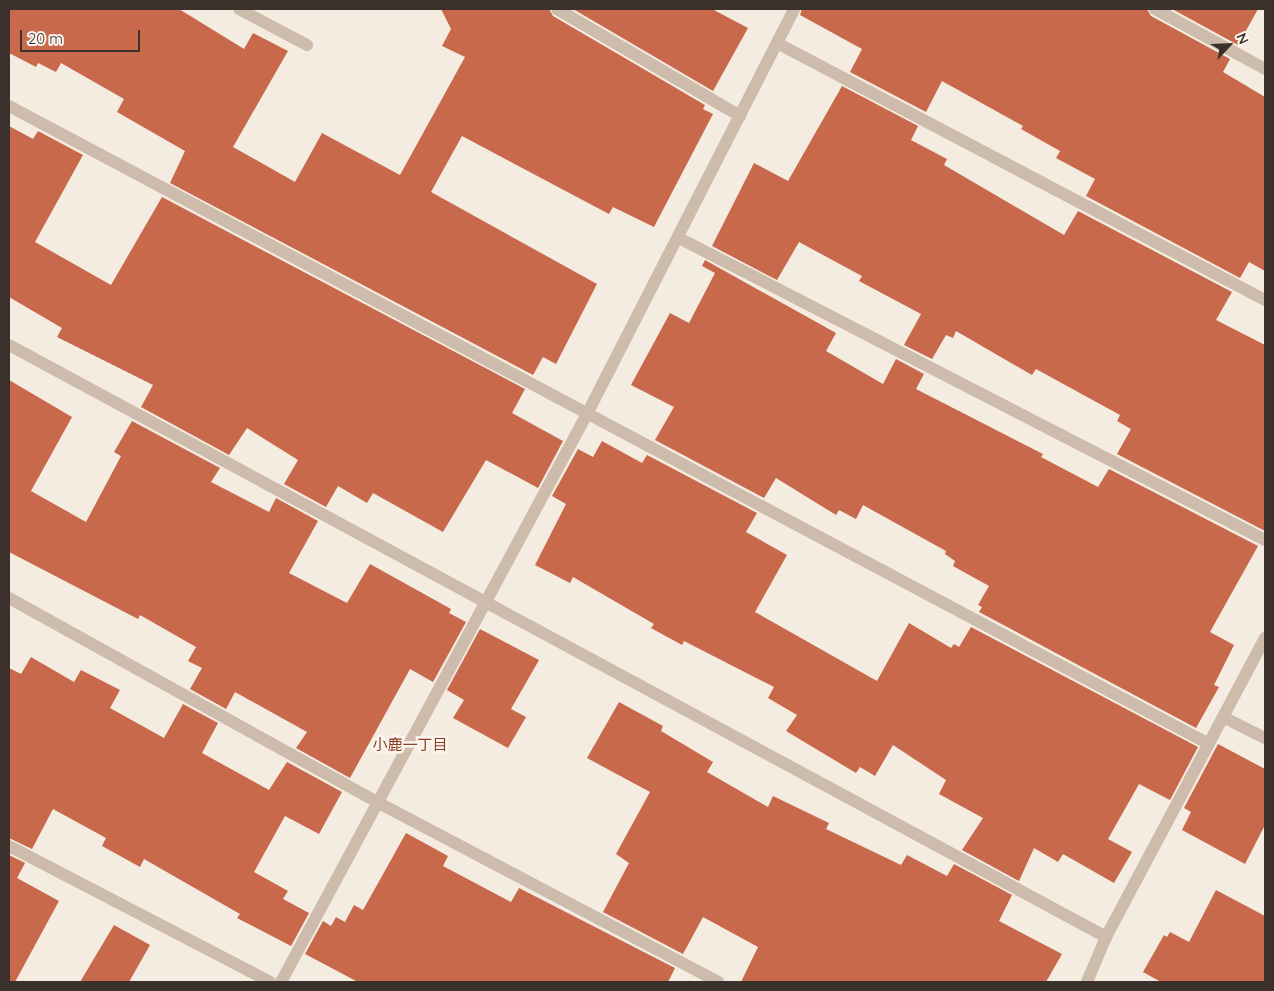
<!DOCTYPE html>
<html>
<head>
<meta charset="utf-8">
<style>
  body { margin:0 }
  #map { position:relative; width:1274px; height:991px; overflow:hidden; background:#f4ebe1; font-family:Quicksand,"Noto Sans JP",sans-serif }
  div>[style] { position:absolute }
  .building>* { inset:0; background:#c8694b }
  .street>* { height:12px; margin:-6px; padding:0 6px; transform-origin:6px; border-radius:6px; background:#cdbbac }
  span { translate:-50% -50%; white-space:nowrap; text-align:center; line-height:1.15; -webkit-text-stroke:5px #fbf5ee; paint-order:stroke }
  .neighbourhood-label { font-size:15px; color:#8c3b22 }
  .frame { position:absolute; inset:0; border:10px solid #3b302b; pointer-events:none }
  .north { position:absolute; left:1204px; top:20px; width:50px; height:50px; -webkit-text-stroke:4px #fbf5ee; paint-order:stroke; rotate:65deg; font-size:14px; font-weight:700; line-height:20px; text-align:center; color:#3b302b }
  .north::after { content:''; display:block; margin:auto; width:18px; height:22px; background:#3b302b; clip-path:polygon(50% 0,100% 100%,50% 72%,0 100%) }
  .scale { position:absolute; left:20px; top:30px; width:120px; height:22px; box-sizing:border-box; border:2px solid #3b302b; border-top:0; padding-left:6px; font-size:15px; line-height:18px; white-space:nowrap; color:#3b302b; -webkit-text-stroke:4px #fbf5ee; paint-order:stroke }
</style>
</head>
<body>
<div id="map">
  <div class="building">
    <div style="clip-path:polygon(9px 9px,179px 9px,244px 49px,253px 33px,288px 51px,233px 147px,295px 182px,322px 133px,400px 175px,465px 57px,442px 46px,451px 29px,441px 9px,549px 9px,553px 16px,705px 105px,703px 109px,713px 114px,654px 227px,613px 207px,609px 214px,462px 136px,431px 192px,597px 284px,556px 364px,543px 357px,533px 375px,170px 183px,185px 151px,117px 112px,124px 99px,61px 63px,56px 72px,38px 63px,36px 67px,9px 53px)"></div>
    <div style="clip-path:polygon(573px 9px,712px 9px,748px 28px,713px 91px)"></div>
    <div style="clip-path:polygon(802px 9px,1147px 9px,1151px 16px,1230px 59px,1223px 72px,1265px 97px,1265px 271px,1249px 262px,1240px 278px,1086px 196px,1095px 179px,1056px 158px,1060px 151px,1021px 129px,1023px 126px,942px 81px,926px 112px,850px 72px,862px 49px,800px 15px)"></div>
    <div style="clip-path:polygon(1172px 9px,1258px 9px,1238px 45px)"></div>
    <div style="clip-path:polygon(842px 86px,918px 126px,911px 140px,947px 159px,944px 165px,1064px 235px,1078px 211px,1232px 292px,1216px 320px,1265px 345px,1265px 531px,1117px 454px,1131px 429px,1117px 421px,1120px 415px,1036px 369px,1032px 375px,956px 331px,953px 338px,946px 335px,932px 359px,904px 345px,921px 314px,859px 281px,862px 276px,799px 242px,777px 280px,712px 246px,754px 163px,788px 181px)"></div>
    <div style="clip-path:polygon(9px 126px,33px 139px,38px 131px,83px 155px,35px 242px,111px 285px,162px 197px,525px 389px,512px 413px,563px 441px,538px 488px,486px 460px,443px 532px,373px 493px,367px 503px,338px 486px,326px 507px,284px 484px,298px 460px,247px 428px,229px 455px,141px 407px,153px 385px,57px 337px,62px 328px,9px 297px)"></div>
    <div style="clip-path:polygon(705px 260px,836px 333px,826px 351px,883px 384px,896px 359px,924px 374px,916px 389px,1043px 454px,1041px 457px,1098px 487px,1109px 469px,1258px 546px,1210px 632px,1234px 645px,1214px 685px,1219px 687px,1196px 728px,979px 612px,982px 607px,978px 605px,989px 586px,953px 566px,955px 561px,945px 554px,946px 551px,863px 505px,856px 519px,839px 510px,836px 515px,776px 478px,764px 498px,655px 440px,674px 407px,631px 385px,670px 313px,689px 323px,715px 273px,702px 266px)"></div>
    <div style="clip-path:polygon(9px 380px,72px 417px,31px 491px,86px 522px,121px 456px,114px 452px,132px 421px,220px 468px,211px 482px,269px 512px,276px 498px,318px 521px,289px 573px,347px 603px,370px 564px,451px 609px,449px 613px,466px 622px,433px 682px,410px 669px,350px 778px,296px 748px,307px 732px,235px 692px,226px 709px,190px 689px,202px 668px,188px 661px,196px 647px,140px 615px,138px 619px,9px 552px)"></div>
    <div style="clip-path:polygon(602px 441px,642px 463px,647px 455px,757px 513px,746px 532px,787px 555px,755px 612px,877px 681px,909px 623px,951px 648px,954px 644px,959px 647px,971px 627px,1198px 747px,1170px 800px,1139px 784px,1108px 839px,1132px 852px,1114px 883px,1063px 854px,1058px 862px,1034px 848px,1019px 881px,962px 850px,983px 818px,939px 794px,946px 780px,893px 745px,875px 776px,860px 767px,856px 773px,786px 731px,797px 715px,768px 698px,774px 687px,684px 641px,682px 645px,651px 628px,654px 624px,573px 577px,570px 583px,535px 565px,566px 504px,552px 496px,578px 449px,593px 457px)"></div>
    <div style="clip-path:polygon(480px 629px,539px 660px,511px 709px,526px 717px,508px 748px,453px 718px,464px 700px,447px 690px)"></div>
    <div style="clip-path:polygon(31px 657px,74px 682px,81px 670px,120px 690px,110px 708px,164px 738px,183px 704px,218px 723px,202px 753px,269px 790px,287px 762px,342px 792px,319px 834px,285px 816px,254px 872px,288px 891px,283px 899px,309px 913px,291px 946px,237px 918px,240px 914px,144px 859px,140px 867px,102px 846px,106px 838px,53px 809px,32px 849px,9px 838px,9px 668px,21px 674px)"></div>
    <div style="clip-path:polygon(619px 702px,663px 726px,661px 731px,713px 762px,707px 772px,768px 807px,773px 796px,829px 823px,826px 829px,901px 865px,907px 855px,947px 876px,954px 864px,1012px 895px,999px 921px,1062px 954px,1046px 982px,741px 982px,758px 947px,703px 917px,683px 954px,603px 912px,629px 863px,616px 854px,650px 792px,587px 758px)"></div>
    <div style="clip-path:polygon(1218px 744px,1265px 769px,1265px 825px,1245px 864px,1182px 830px,1191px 812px,1184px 808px)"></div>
    <div style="clip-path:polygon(406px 833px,448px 856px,443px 866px,511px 902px,519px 888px,675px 968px,668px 982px,358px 982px,305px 954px,323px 921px,331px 926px,336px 917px,345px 922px,354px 905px,363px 910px)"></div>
    <div style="clip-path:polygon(9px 855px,25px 863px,17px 878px,59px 901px,15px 982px,9px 982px)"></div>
    <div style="clip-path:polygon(1216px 890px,1265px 916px,1265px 982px,1161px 982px,1143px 972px,1164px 935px,1167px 937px,1170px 932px,1189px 942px)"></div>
    <div style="clip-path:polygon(114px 925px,150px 945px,129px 982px,80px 982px)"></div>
  </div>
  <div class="street">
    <div style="left:239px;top:9px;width:77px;rotate:27.9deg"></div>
    <div style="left:557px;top:9px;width:212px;rotate:30.3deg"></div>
    <div style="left:1155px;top:9px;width:125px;rotate:28.6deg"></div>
    <div style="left:777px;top:43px;width:552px;rotate:27.77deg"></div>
    <div style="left:9px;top:106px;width:1359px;rotate:28deg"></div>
    <div style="left:679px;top:238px;width:659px;rotate:27.26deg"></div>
    <div style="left:9px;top:345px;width:1247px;rotate:28.35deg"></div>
    <div style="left:1106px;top:937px;width:49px;rotate:112.9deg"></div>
    <div style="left:9px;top:598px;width:421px;rotate:29deg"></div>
    <div style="left:377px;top:802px;width:386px;rotate:27.8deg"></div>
    <div style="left:1223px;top:717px;width:47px;rotate:26.6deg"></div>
    <div style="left:9px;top:846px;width:294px;rotate:27.5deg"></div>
    <div style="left:1106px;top:937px;width:339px;rotate:-62deg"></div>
    <div style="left:281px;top:982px;width:645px;rotate:-61.69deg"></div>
    <div style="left:587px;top:414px;width:455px;rotate:-62.9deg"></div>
  </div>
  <div class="neighbourhood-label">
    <span style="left:410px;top:745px">小鹿一丁目</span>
  </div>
  <div class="frame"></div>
  <div class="north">N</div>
  <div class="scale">20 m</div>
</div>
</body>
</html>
